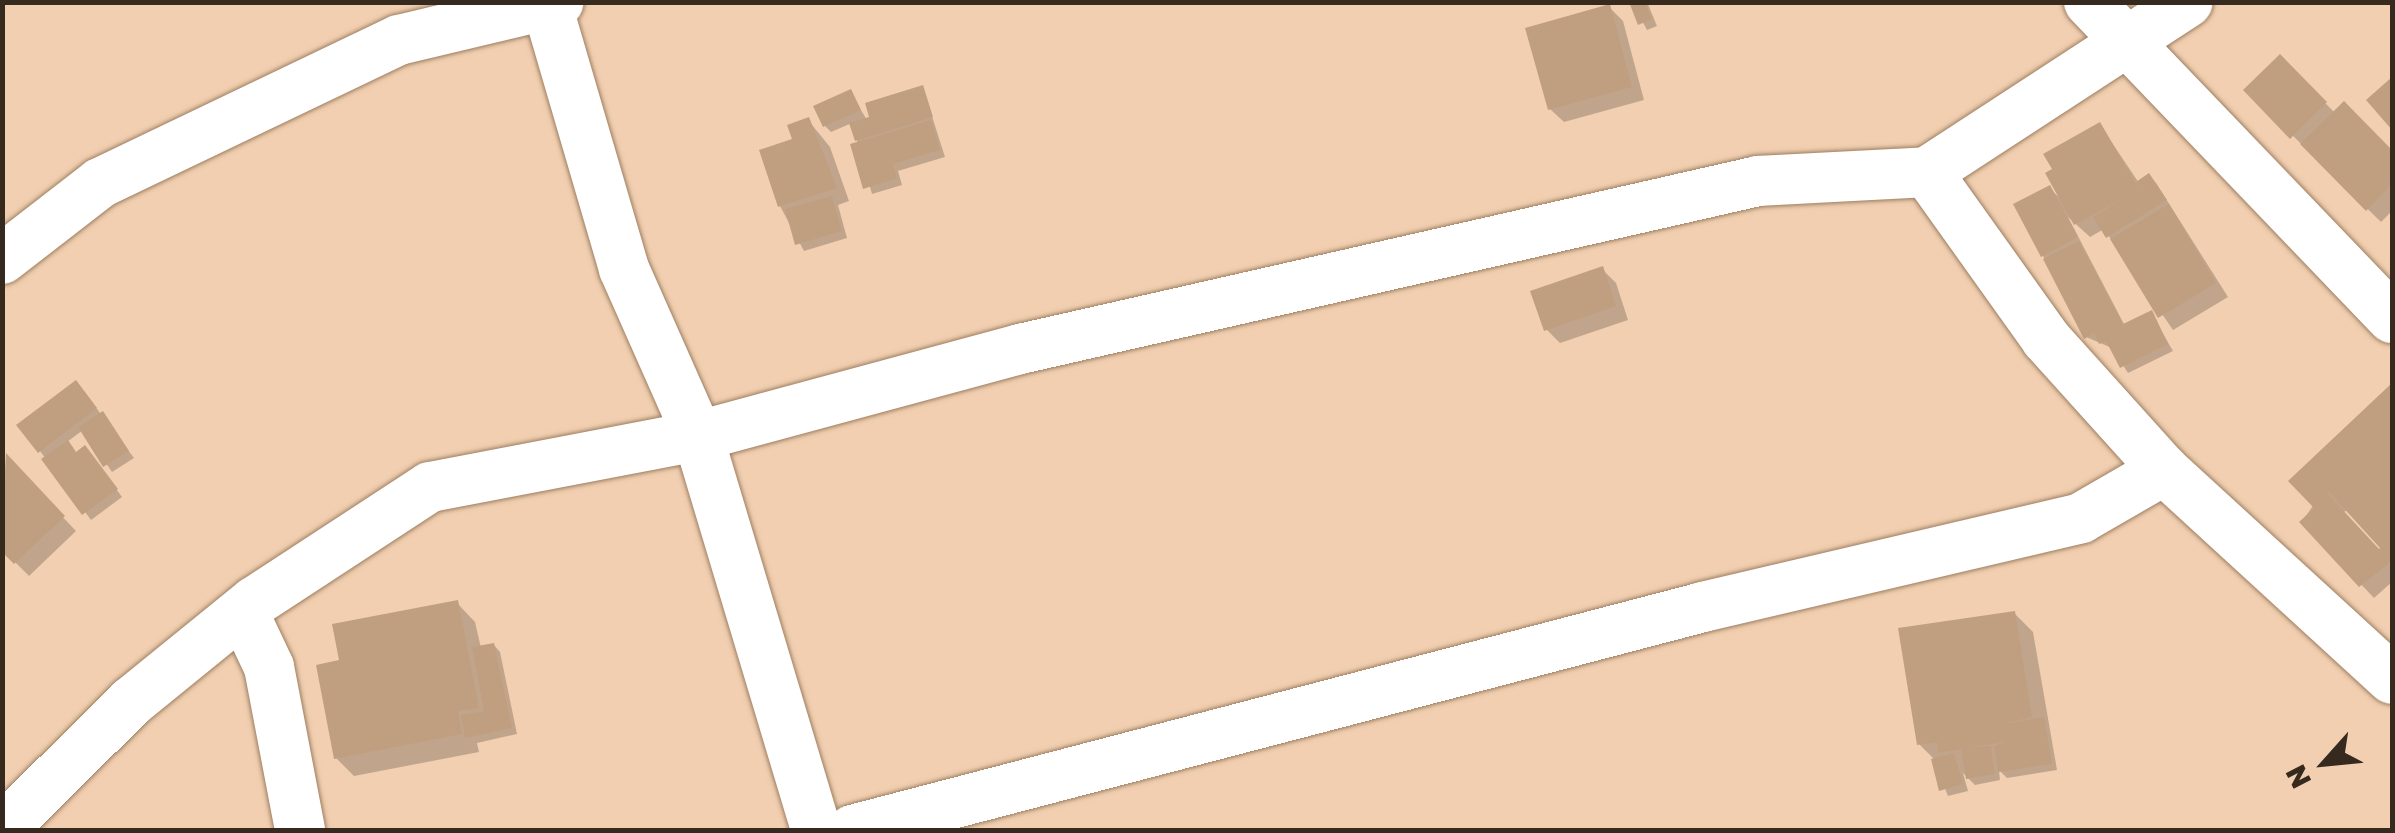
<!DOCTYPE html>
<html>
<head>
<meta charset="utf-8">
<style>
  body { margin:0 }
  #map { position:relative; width:2395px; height:833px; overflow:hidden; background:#f1cfb0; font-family:"Golos Text",sans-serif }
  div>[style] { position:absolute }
  .shadow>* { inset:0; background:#0003 }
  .building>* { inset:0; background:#c09f81 }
  .roads { filter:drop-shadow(0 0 2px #9d7e61) drop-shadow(0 0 2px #9d7e61) }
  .minor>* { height:50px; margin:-25px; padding:0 25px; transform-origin:25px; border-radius:25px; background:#fff }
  span { translate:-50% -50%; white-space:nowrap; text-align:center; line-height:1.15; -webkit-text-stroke:8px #f1cfb0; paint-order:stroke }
  .frame { position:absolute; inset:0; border:5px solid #36291d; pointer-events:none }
  .north { position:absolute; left:2275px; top:713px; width:100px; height:100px; -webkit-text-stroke:8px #f1cfb0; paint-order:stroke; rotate:243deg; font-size:28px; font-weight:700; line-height:40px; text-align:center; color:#36291d }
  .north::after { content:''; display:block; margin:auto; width:35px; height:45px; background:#36291d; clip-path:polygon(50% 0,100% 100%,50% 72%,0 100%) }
</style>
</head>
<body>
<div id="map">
  <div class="shadow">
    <div style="clip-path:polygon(1632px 2px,1647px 2px,1657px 26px,1647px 30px)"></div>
    <div style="clip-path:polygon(1609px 7px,1623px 21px,1644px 100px,1564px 122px,1550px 109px)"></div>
    <div style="clip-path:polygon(2280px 57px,2335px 113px,2344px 104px,2392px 153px,2392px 211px,2381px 222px,2246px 90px)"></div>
    <div style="clip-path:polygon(923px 88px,945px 157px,898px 171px,902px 185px,872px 194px,852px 123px,831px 132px,825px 126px,850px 92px,867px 120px)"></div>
    <div style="clip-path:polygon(808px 120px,830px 147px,849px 201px,838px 205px,847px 238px,804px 251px,780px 206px)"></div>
    <div style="clip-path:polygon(2100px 125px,2139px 183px,2149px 176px,2156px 183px,2228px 297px,2173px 330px,2104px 229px,2090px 237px,2068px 217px,2125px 326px,2151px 313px,2173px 351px,2128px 373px,2112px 348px,2086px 337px,2043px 256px,2049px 188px,2061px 199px)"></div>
    <div style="clip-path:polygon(1602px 269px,1616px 283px,1628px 320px,1560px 343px,1547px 330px)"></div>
    <div style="clip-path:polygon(2392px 387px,2392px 558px,2348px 509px,2343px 513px,2392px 566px,2392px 582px,2374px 598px,2302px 522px)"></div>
    <div style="clip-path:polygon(82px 389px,134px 458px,112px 472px,83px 430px,67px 442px,77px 454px,91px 455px,122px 497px,91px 520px,40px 451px)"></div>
    <div style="clip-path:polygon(6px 457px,76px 531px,29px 576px,2px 549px)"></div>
    <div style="clip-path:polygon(457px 603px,475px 622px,481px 648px,494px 645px,500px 652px,517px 734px,477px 743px,479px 752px,354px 776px,336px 758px)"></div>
    <div style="clip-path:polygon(2014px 613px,2033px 632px,2057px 770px,2007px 778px,1999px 770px,2000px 780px,1975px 785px,1963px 773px,1968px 791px,1948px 796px,1933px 758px,1919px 744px)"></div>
  </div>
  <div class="building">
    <div style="clip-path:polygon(1629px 2px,1645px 2px,1652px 19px,1638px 25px)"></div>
    <div style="clip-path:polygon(1610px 4px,1632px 87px,1548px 110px,1525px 28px)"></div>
    <div style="clip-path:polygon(2280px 54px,2327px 102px,2290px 139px,2243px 90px)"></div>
    <div style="clip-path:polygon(2392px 77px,2392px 130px,2366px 100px)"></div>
    <div style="clip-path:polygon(923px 85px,933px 117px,855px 141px,849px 123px,869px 117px,865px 103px)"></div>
    <div style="clip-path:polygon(851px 89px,861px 110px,823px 127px,813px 106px)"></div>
    <div style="clip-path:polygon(2344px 101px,2392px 150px,2392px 184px,2366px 211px,2300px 144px)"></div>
    <div style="clip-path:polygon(809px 117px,837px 188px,778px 207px,759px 150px,792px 139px,787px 125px)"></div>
    <div style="clip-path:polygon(931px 120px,940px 150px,893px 164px,897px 178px,863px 189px,850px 144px)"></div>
    <div style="clip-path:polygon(2100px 122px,2139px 189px,2136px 182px,2149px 173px,2167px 200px,2106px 238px,2093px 217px,2122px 199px,2074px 225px,2045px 173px,2052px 169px,2043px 154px)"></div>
    <div style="clip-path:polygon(2050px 185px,2078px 237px,2041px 257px,2013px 204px)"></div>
    <div style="clip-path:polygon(832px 196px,842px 231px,795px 245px,785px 209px)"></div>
    <div style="clip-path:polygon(2169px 204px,2216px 283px,2158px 318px,2110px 239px)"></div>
    <div style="clip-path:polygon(2079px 241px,2123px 324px,2152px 310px,2168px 344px,2120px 368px,2106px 341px,2099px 344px,2094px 333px,2084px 339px,2043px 259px)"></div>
    <div style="clip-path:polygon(1603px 266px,1616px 306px,1544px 331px,1530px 291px)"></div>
    <div style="clip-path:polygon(76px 380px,97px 408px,38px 453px,16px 425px)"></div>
    <div style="clip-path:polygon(evenodd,2392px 383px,2392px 561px,2359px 587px,2299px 522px,2314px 508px,2288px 481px,2392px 383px,2329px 492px,2380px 548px,2379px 549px,2327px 493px,2329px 492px)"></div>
    <div style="clip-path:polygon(103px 411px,129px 451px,103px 467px,78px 427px)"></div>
    <div style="clip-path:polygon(68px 440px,76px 452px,85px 445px,118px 489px,82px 515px,41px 459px)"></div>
    <div style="clip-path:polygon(6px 453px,65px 516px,14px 564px,2px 552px)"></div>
    <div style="clip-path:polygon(458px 600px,479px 708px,458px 711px,462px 734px,334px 759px,316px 665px,339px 660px,332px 624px)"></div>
    <div style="clip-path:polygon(2015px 611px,2032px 717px,2002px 724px,2044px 717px,2052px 764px,1998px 772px,1994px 746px,2005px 742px,1967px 748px,1991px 746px,1995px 774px,1966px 779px,1961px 749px,1938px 753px,1937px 742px,1917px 745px,1898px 628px)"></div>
    <div style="clip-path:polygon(494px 643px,512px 728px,465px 738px,461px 715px,484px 711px,472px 647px)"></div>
    <div style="clip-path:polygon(1954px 753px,1963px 784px,1939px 791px,1931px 759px)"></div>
  </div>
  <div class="roads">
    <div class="minor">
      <div style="left:546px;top:2px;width:278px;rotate:73.7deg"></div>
      <div style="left:624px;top:269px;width:183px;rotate:66.1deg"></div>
      <div style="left:698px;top:436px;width:411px;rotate:73.3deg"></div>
      <div style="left:2089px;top:2px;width:438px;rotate:46.2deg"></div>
      <div style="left:1927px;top:172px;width:205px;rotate:54.5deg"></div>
      <div style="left:2046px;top:339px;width:176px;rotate:48deg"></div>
      <div style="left:2164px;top:470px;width:309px;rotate:42.5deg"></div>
      <div style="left:2px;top:259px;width:124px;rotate:-37.8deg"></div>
      <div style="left:100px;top:183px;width:331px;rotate:-25.6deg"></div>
      <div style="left:399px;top:40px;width:164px;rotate:-13.4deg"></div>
      <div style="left:243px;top:612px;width:61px;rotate:64.7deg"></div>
      <div style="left:269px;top:667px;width:166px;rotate:79.2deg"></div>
      <div style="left:2px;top:830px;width:182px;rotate:-44.8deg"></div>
      <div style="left:131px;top:702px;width:159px;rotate:-39.1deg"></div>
      <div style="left:254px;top:602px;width:210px;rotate:-33.2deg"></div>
      <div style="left:430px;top:487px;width:273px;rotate:-10.8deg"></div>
      <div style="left:698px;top:436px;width:334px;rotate:-15.1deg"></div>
      <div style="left:1020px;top:349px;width:757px;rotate:-12.82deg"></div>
      <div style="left:1758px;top:181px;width:169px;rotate:-3deg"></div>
      <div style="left:1927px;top:172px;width:311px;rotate:-33.1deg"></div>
      <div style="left:852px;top:830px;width:880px;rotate:-14.68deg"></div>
      <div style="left:1703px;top:607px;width:388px;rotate:-13.2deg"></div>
      <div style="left:2081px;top:518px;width:96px;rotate:-30deg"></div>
    </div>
  </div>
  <div class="frame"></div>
  <div class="north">N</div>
</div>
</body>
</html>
